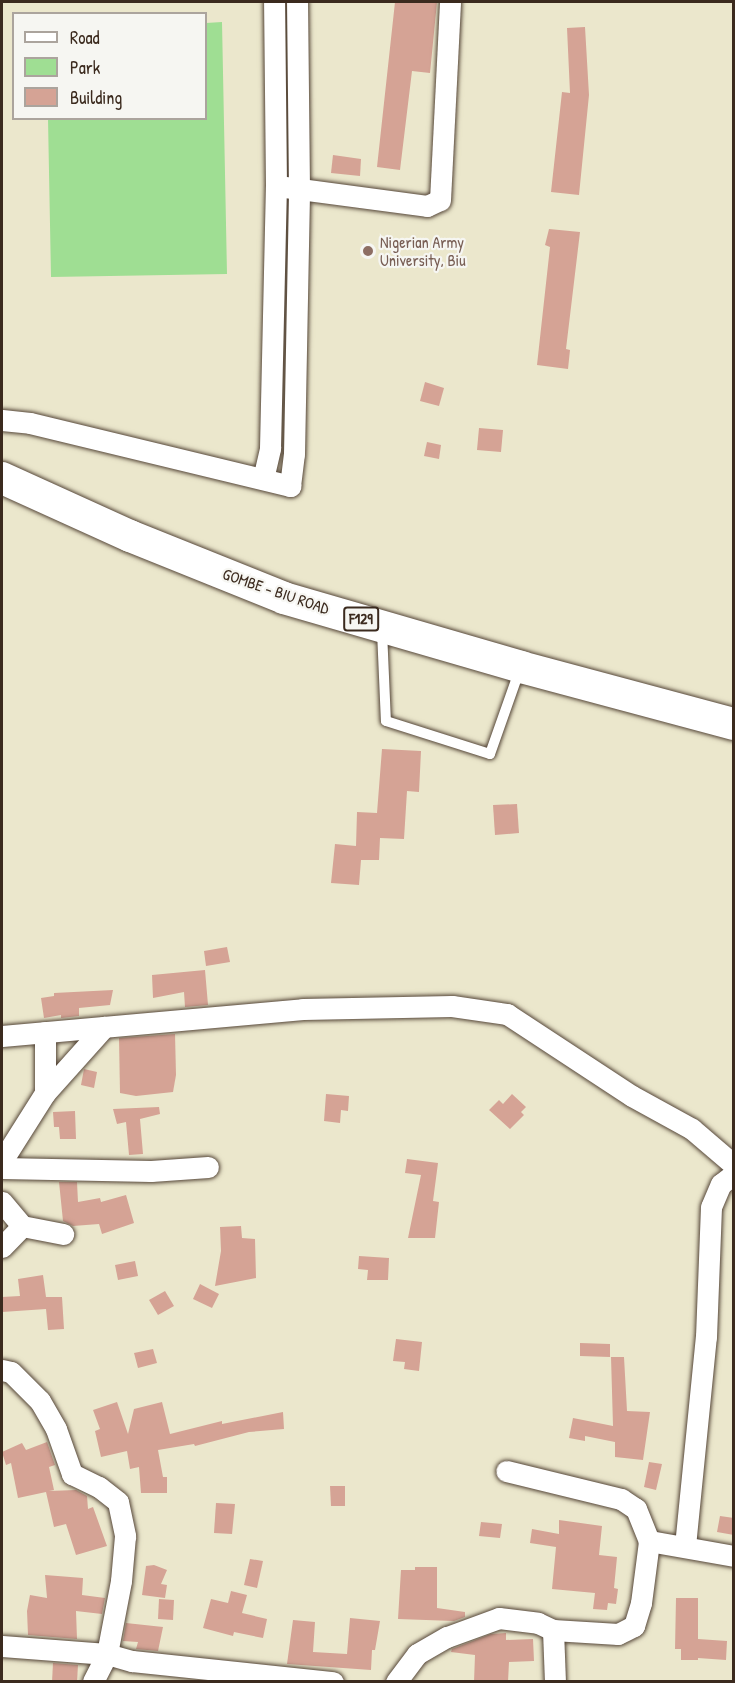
<!DOCTYPE html>
<html>
<head>
<meta charset="utf-8">
<style>
  body { margin:0 }
  #map { position:relative; width:735px; height:1683px; overflow:hidden; background:#ebe7cc; font-family:"Patrick Hand",sans-serif }
  div>[style] { position:absolute }
  .green>* { inset:0; background:#9fde93 }
  .building>* { inset:0; background:#d5a395 }
  .roads { filter:drop-shadow(0 0 2px #554638) drop-shadow(0 0 2px #554638) }
  .service>* { height:10px; margin:-5px; padding:0 5px; transform-origin:5px; border-radius:5px; background:#fff }
  .minor>* { height:21px; margin:-10.5px; padding:0 10.5px; transform-origin:10.5px; border-radius:10.5px; background:#fff }
  .primary>* { height:32px; margin:-16px; padding:0 16px; transform-origin:16px; border-radius:16px; background:#fff }
  .dots>* { width:16px; height:16px; translate:-50% -50%; box-sizing:border-box; border:3px solid #f6f6f2; border-radius:50% }
  span { translate:-50% -50%; white-space:nowrap; text-align:center; line-height:1.15; -webkit-text-stroke:4.5px #f6f6f2; paint-order:stroke }
  .shield-label span { padding:2px 4px; background:#f6f6f2; border:2px solid; border-radius:4px; -webkit-text-stroke-width:0 }
  .shield-label { font-size:15px; color:#3b2a1e; font-weight:700 }
  .education-label { font-size:16px; color:#785e54 }
  .left { translate:0 -50%; text-align:left }
  .street-label { font-size:16px; color:#3b2a1e }
  .frame { position:absolute; inset:0; border:3px solid #3b2a1e; pointer-events:none }
  .legend { position:absolute; left:12px; top:12px; width:195px; height:108px; box-sizing:border-box; background:#f6f6f2; border:2px solid #aba49d; margin:0; padding:8px 10px; list-style:none; font-size:18px; color:#3b2a1e }
  .legend li { display:flex; align-items:center; gap:12px; height:30px }
  .legend b { width:30px; border:2px solid #aba49d }
</style>
</head>
<body>
<div id="map">
  <div class="green">
    <div style="clip-path:polygon(222px 22px,227px 274px,51px 277px,48px 119px,206px 118px,206px 23px)"></div>
  </div>
  <div class="building">
    <div style="clip-path:polygon(395px 2px,437px 2px,430px 73px,412px 71px,400px 170px,377px 167px)"></div>
    <div style="clip-path:polygon(585px 27px,589px 95px,579px 195px,551px 192px,562px 92px,570px 93px,567px 28px)"></div>
    <div style="clip-path:polygon(333px 155px,361px 159px,360px 176px,331px 173px)"></div>
    <div style="clip-path:polygon(549px 229px,580px 232px,566px 349px,570px 350px,568px 369px,537px 365px,550px 247px,545px 245px)"></div>
    <div style="clip-path:polygon(425px 382px,444px 388px,439px 406px,420px 401px)"></div>
    <div style="clip-path:polygon(479px 428px,503px 430px,501px 452px,477px 450px)"></div>
    <div style="clip-path:polygon(427px 442px,441px 445px,439px 459px,424px 456px)"></div>
    <div style="clip-path:polygon(382px 749px,421px 751px,419px 792px,407px 791px,404px 839px,380px 838px,379px 860px,361px 860px,359px 885px,331px 883px,335px 844px,356px 846px,357px 812px,377px 813px)"></div>
    <div style="clip-path:polygon(517px 804px,519px 833px,495px 835px,493px 805px)"></div>
    <div style="clip-path:polygon(227px 947px,230px 962px,206px 966px,204px 951px)"></div>
    <div style="clip-path:polygon(205px 970px,208px 1005px,185px 1007px,184px 992px,153px 998px,152px 975px)"></div>
    <div style="clip-path:polygon(113px 990px,110px 1005px,79px 1008px,79px 1016px,61px 1018px,61px 1015px,44px 1018px,41px 998px,54px 996px,54px 993px)"></div>
    <div style="clip-path:polygon(175px 1034px,176px 1075px,173px 1092px,136px 1096px,120px 1093px,119px 1038px)"></div>
    <div style="clip-path:polygon(84px 1069px,97px 1072px,94px 1088px,81px 1085px)"></div>
    <div style="clip-path:polygon(326px 1094px,349px 1096px,348px 1111px,341px 1110px,340px 1123px,324px 1121px)"></div>
    <div style="clip-path:polygon(512px 1094px,526px 1107px,521px 1112px,524px 1115px,510px 1129px,489px 1110px,499px 1100px,503px 1104px)"></div>
    <div style="clip-path:polygon(159px 1107px,160px 1114px,140px 1119px,143px 1154px,129px 1155px,126px 1122px,117px 1124px,113px 1109px)"></div>
    <div style="clip-path:polygon(75px 1111px,76px 1139px,60px 1139px,59px 1127px,54px 1127px,53px 1112px)"></div>
    <div style="clip-path:polygon(407px 1159px,438px 1163px,433px 1201px,439px 1202px,435px 1238px,408px 1238px,421px 1175px,405px 1173px)"></div>
    <div style="clip-path:polygon(59px 1182px,77px 1182px,78px 1202px,100px 1198px,101px 1202px,126px 1195px,134px 1223px,102px 1234px,99px 1224px,73px 1226px,63px 1221px)"></div>
    <div style="clip-path:polygon(241px 1226px,242px 1238px,255px 1239px,256px 1278px,215px 1286px,221px 1251px,220px 1227px)"></div>
    <div style="clip-path:polygon(359px 1256px,389px 1258px,388px 1280px,367px 1280px,368px 1270px,358px 1269px)"></div>
    <div style="clip-path:polygon(135px 1261px,138px 1276px,118px 1280px,115px 1265px)"></div>
    <div style="clip-path:polygon(43px 1275px,46px 1297px,62px 1297px,64px 1329px,48px 1330px,46px 1309px,2px 1312px,2px 1297px,20px 1296px,18px 1279px)"></div>
    <div style="clip-path:polygon(200px 1284px,219px 1294px,212px 1308px,193px 1299px)"></div>
    <div style="clip-path:polygon(165px 1291px,174px 1306px,158px 1315px,149px 1300px)"></div>
    <div style="clip-path:polygon(396px 1339px,422px 1342px,419px 1371px,404px 1369px,405px 1362px,393px 1361px)"></div>
    <div style="clip-path:polygon(580px 1343px,610px 1344px,610px 1357px,580px 1356px)"></div>
    <div style="clip-path:polygon(153px 1349px,157px 1363px,138px 1368px,134px 1353px)"></div>
    <div style="clip-path:polygon(611px 1357px,624px 1357px,627px 1411px,650px 1412px,643px 1460px,615px 1457px,615px 1442px,585px 1436px,585px 1441px,569px 1438px,573px 1418px,613px 1426px)"></div>
    <div style="clip-path:polygon(117px 1402px,128px 1434px,134px 1409px,162px 1402px,170px 1434px,222px 1421px,222px 1424px,283px 1412px,284px 1429px,249px 1432px,195px 1446px,194px 1444px,158px 1450px,163px 1477px,167px 1477px,167px 1493px,141px 1493px,139px 1467px,130px 1469px,127px 1451px,101px 1457px,95px 1431px,100px 1429px,93px 1410px)"></div>
    <div style="clip-path:polygon(47px 1442px,55px 1465px,49px 1467px,54px 1490px,49px 1491px,76px 1490px,87px 1496px,88px 1509px,93px 1507px,107px 1546px,76px 1555px,66px 1524px,54px 1527px,46px 1492px,18px 1498px,11px 1463px,6px 1465px,2px 1452px,22px 1443px,26px 1450px)"></div>
    <div style="clip-path:polygon(649px 1462px,662px 1464px,656px 1490px,644px 1487px)"></div>
    <div style="clip-path:polygon(330px 1486px,345px 1486px,345px 1506px,331px 1506px)"></div>
    <div style="clip-path:polygon(216px 1503px,235px 1504px,232px 1534px,214px 1533px)"></div>
    <div style="clip-path:polygon(720px 1516px,734px 1518px,734px 1535px,717px 1532px)"></div>
    <div style="clip-path:polygon(559px 1520px,602px 1526px,599px 1555px,617px 1557px,614px 1588px,618px 1589px,616px 1604px,608px 1603px,607px 1610px,593px 1609px,595px 1593px,552px 1589px,556px 1547px,530px 1543px,532px 1529px,559px 1534px)"></div>
    <div style="clip-path:polygon(481px 1522px,502px 1524px,500px 1538px,479px 1536px)"></div>
    <div style="clip-path:polygon(250px 1559px,263px 1561px,257px 1588px,244px 1585px)"></div>
    <div style="clip-path:polygon(154px 1565px,167px 1570px,161px 1584px,167px 1585px,165px 1598px,142px 1595px,146px 1566px)"></div>
    <div style="clip-path:polygon(415px 1567px,437px 1567px,437px 1608px,465px 1612px,465px 1617px,454px 1621px,398px 1619px,401px 1570px,415px 1570px)"></div>
    <div style="clip-path:polygon(45px 1575px,83px 1578px,82px 1595px,105px 1598px,102px 1614px,76px 1611px,77px 1639px,28px 1635px,27px 1611px,30px 1595px,47px 1598px)"></div>
    <div style="clip-path:polygon(231px 1591px,247px 1595px,242px 1613px,267px 1619px,263px 1638px,234px 1632px,233px 1636px,203px 1628px,211px 1599px,228px 1603px)"></div>
    <div style="clip-path:polygon(676px 1598px,698px 1598px,698px 1639px,727px 1641px,726px 1660px,698px 1658px,698px 1660px,681px 1660px,681px 1649px,675px 1649px)"></div>
    <div style="clip-path:polygon(159px 1599px,174px 1600px,173px 1620px,158px 1619px)"></div>
    <div style="clip-path:polygon(350px 1618px,380px 1621px,375px 1650px,372px 1650px,371px 1670px,287px 1664px,293px 1620px,315px 1622px,313px 1652px,347px 1654px)"></div>
    <div style="clip-path:polygon(126px 1623px,163px 1627px,158px 1651px,136px 1649px,138px 1642px,123px 1641px)"></div>
    <div style="clip-path:polygon(506px 1633px,506px 1640px,533px 1639px,534px 1661px,509px 1662px,508px 1682px,474px 1682px,475px 1655px,451px 1652px,452px 1649px,491px 1634px)"></div>
    <div style="clip-path:polygon(53px 1663px,78px 1665px,77px 1682px,52px 1682px)"></div>
  </div>
  <div class="roads">
    <div class="service">
      <div style="left:382px;top:631px;width:90px;rotate:87.5deg"></div>
      <div style="left:386px;top:721px;width:109px;rotate:17.6deg"></div>
      <div style="left:490px;top:754px;width:90px;rotate:-70.6deg"></div>
    </div>
    <div class="minor">
      <div style="left:285px;top:187px;width:143px;rotate:7.6deg"></div>
      <div style="left:427px;top:206px;width:14px;rotate:-25deg"></div>
      <div style="left:440px;top:200px;width:198px;rotate:-87.1deg"></div>
      <div style="left:2px;top:420px;width:28px;rotate:6deg"></div>
      <div style="left:30px;top:423px;width:268px;rotate:13.6deg"></div>
      <div style="left:290px;top:486px;width:32px;rotate:-83deg"></div>
      <div style="left:294px;top:454px;width:265px;rotate:-88.9deg"></div>
      <div style="left:299px;top:189px;width:187px;rotate:-90.6deg"></div>
      <div style="left:263px;top:479px;width:32px;rotate:-77deg"></div>
      <div style="left:270px;top:448px;width:262px;rotate:-88.7deg"></div>
      <div style="left:276px;top:186px;width:184px;rotate:-90.6deg"></div>
      <div style="left:2px;top:1036px;width:302px;rotate:-5.1deg"></div>
      <div style="left:303px;top:1009px;width:149px;rotate:-1.2deg"></div>
      <div style="left:452px;top:1006px;width:56px;rotate:8.3deg"></div>
      <div style="left:507px;top:1014px;width:149px;rotate:33.3deg"></div>
      <div style="left:632px;top:1096px;width:68px;rotate:28.8deg"></div>
      <div style="left:692px;top:1129px;width:55px;rotate:40.6deg"></div>
      <div style="left:45px;top:1093px;width:89px;rotate:-48.2deg"></div>
      <div style="left:2px;top:1161px;width:80px;rotate:-57.7deg"></div>
      <div style="left:45px;top:1093px;width:61px;rotate:-90deg"></div>
      <div style="left:2px;top:1168px;width:149px;rotate:1.2deg"></div>
      <div style="left:151px;top:1171px;width:57px;rotate:-4deg"></div>
      <div style="left:2px;top:1202px;width:31px;rotate:50deg"></div>
      <div style="left:2px;top:1247px;width:29px;rotate:-46deg"></div>
      <div style="left:22px;top:1226px;width:42px;rotate:11deg"></div>
      <div style="left:2px;top:1370px;width:9px;rotate:13deg"></div>
      <div style="left:11px;top:1372px;width:41px;rotate:45deg"></div>
      <div style="left:40px;top:1401px;width:32px;rotate:60deg"></div>
      <div style="left:56px;top:1429px;width:48px;rotate:70.4deg"></div>
      <div style="left:72px;top:1474px;width:30px;rotate:26deg"></div>
      <div style="left:99px;top:1487px;width:24px;rotate:38deg"></div>
      <div style="left:118px;top:1502px;width:35px;rotate:78deg"></div>
      <div style="left:125px;top:1536px;width:45px;rotate:95.1deg"></div>
      <div style="left:121px;top:1581px;width:74px;rotate:100.9deg"></div>
      <div style="left:107px;top:1654px;width:31px;rotate:117deg"></div>
      <div style="left:649px;top:1541px;width:86px;rotate:10deg"></div>
      <div style="left:685px;top:1546px;width:210px;rotate:-84.3deg"></div>
      <div style="left:706px;top:1337px;width:130px;rotate:-87.8deg"></div>
      <div style="left:711px;top:1207px;width:25px;rotate:-67deg"></div>
      <div style="left:721px;top:1184px;width:16px;rotate:-38deg"></div>
      <div style="left:553px;top:1630px;width:52px;rotate:87.8deg"></div>
      <div style="left:2px;top:1646px;width:105px;rotate:4.4deg"></div>
      <div style="left:107px;top:1654px;width:26px;rotate:16deg"></div>
      <div style="left:132px;top:1661px;width:202px;rotate:6deg"></div>
      <div style="left:396px;top:1682px;width:35px;rotate:-53deg"></div>
      <div style="left:417px;top:1654px;width:34px;rotate:-30deg"></div>
      <div style="left:447px;top:1637px;width:55px;rotate:-20.1deg"></div>
      <div style="left:499px;top:1618px;width:39px;rotate:7deg"></div>
      <div style="left:538px;top:1623px;width:17px;rotate:25deg"></div>
      <div style="left:553px;top:1630px;width:65px;rotate:3.5deg"></div>
      <div style="left:618px;top:1634px;width:18px;rotate:-27deg"></div>
      <div style="left:634px;top:1626px;width:24px;rotate:-73deg"></div>
      <div style="left:641px;top:1603px;width:63px;rotate:-82.6deg"></div>
      <div style="left:649px;top:1541px;width:35px;rotate:-112deg"></div>
      <div style="left:636px;top:1509px;width:18px;rotate:-146deg"></div>
      <div style="left:621px;top:1499px;width:118px;rotate:-166.3deg"></div>
    </div>
    <div class="primary">
      <div style="left:2px;top:478px;width:141px;rotate:24.4deg"></div>
      <div style="left:130px;top:536px;width:166px;rotate:21.9deg"></div>
      <div style="left:284px;top:598px;width:247px;rotate:16.2deg"></div>
      <div style="left:521px;top:667px;width:220px;rotate:15deg"></div>
    </div>
  </div>
  <div class="dots">
    <div style="left:368px;top:251px;background:#8d6e63"></div>
  </div>
  <div class="shield-label">
    <span style="left:361px;top:619px">F129</span>
  </div>
  <div class="education-label">
    <span class="left" style="left:380px;top:251px">Nigerian Army<br>University, Biu</span>
  </div>
  <div class="street-label">
    <span style="left:276px;top:591px;rotate:19deg">GOMBE - BIU ROAD</span>
  </div>
  <div class="frame"></div>
  <ul class="legend">
  <li><b style="height:8px;background:#fff"></b>Road</li>
  <li><b style="height:16px;background:#9fde93"></b>Park</li>
  <li><b style="height:16px;background:#d5a395"></b>Building</li>
  </ul>
</div>
</body>
</html>
